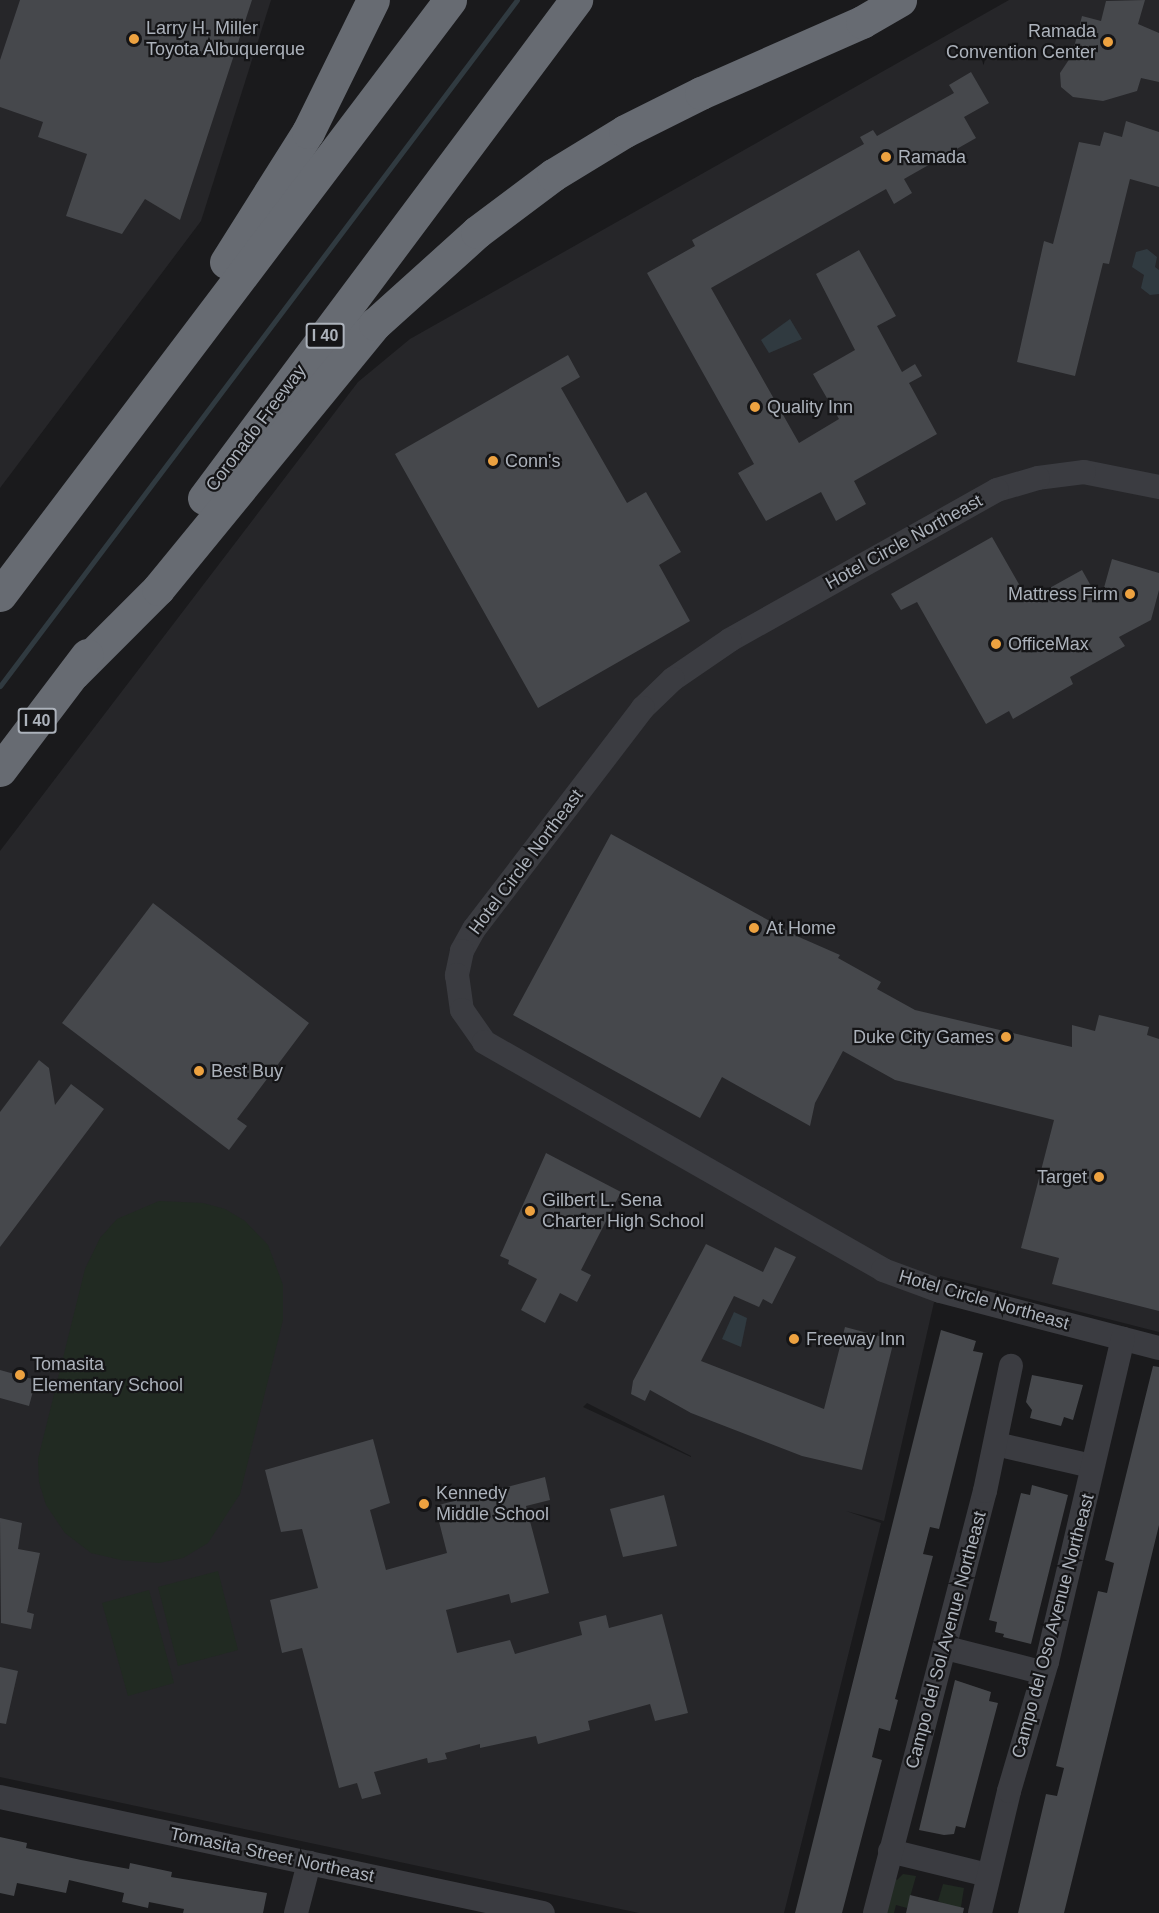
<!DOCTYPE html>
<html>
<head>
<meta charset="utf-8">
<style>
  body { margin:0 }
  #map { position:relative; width:1159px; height:1913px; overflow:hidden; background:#1a1a1c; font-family:Helvetica,sans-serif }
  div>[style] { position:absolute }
  .built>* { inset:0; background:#262629 }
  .green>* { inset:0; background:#212a22 }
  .water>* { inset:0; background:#303a40 }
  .stream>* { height:5px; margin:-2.5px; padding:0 2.5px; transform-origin:2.5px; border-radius:2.5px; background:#303a40 }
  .building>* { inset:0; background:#46484c }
  .minor>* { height:24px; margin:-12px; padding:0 12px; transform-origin:12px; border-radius:12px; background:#3b3c41 }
  .highway>* { height:33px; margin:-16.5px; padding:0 16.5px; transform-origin:16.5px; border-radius:16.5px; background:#676b72 }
  .dots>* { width:16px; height:16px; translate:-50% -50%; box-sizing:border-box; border:3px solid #151517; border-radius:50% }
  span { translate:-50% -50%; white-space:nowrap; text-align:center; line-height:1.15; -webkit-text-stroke:4.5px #151517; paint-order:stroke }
  .shield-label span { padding:2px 4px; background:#151517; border:2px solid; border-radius:4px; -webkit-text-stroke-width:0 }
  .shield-label { font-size:16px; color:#acb2bb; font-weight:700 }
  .poi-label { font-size:18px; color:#acb2bb }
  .left { translate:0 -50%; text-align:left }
  .right { translate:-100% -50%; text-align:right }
  .street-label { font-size:18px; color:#acb2bb }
</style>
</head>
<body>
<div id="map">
  <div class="built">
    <div style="clip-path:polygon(0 0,271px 0,201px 221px,0 488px)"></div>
    <div style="clip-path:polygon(evenodd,1009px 0,1159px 0,1159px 1332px,940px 1276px,884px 1521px,846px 1511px,881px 1523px,784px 1913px,639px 1913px,0 1777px,0 851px,358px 382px,410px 339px,1009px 0,587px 1403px,691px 1456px,691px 1457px,583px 1407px,587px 1403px)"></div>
  </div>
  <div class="green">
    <div style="clip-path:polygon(159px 1201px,203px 1203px,225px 1209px,245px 1221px,268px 1245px,283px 1285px,283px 1320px,240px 1494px,208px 1543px,183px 1558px,159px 1563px,121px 1560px,91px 1553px,65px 1533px,46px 1505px,39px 1482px,38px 1459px,85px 1269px,100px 1238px,117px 1219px)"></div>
    <div style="clip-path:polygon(218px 1571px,238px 1650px,178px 1666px,158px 1587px)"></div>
    <div style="clip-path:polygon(149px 1590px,174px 1683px,128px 1696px,102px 1603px)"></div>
    <div style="clip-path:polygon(903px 1874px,916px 1876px,907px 1908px,896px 1905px,894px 1913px,885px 1913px,894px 1876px,897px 1880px)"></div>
    <div style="clip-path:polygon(943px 1884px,964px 1888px,960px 1913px,938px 1901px)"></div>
  </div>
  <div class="water">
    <div style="clip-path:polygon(1147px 249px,1157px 257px,1155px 267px,1159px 270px,1159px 294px,1150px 295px,1141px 288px,1144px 275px,1132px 267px,1136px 252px)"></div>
    <div style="clip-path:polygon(790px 319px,802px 339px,769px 353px,761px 340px)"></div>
    <div style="clip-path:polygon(734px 1312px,747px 1318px,741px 1347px,722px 1339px)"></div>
  </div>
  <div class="stream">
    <div style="left:0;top:686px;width:859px;rotate:-53deg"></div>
  </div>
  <div class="building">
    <div style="clip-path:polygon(20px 0,252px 0,180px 220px,145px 199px,122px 234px,66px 216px,87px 154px,38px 137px,43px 122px,0 107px,0 60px)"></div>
    <div style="clip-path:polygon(1145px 0,1138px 24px,1159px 33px,1159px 82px,1141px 78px,1137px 91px,1103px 101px,1073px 97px,1061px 87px,1060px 73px,1072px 55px,1082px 16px,1101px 21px,1106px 1px)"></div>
    <div style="clip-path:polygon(971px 72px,989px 103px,964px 117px,976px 138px,904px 179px,912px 193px,894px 204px,886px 189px,711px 288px,799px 443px,839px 419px,813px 374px,855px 350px,816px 274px,859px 250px,896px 316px,877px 326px,902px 372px,915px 364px,922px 376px,909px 383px,937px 434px,854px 481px,866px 504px,836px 521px,821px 492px,766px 521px,738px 473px,754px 464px,647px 273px,695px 246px,692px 240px,864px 144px,860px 137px,873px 130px,877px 136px,954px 93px,949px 85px)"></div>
    <div style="clip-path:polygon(1126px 121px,1159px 132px,1159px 187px,1130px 179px,1109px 264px,1103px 263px,1075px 376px,1017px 362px,1044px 241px,1053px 244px,1079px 142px,1100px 146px,1104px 132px,1122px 137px)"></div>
    <div style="clip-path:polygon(568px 355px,580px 377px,561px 388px,627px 503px,646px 492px,681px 552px,659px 565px,690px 621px,538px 708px,395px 454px)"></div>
    <div style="clip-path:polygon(992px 537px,1028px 600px,1082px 570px,1100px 602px,1112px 559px,1159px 573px,1159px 590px,1151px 620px,1119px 637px,1125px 646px,1070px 677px,1073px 684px,1013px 719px,1009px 711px,986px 724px,917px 602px,901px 610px,891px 594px)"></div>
    <div style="clip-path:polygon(611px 834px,799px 937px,840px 955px,838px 958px,881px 982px,877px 989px,915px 1010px,1072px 1047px,1072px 1025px,1095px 1031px,1099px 1015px,1149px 1027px,1147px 1035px,1159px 1039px,1159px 1311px,1052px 1284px,1059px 1258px,1021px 1248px,1054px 1120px,895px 1080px,843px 1051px,815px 1103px,810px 1126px,722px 1077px,700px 1118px,513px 1015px)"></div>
    <div style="clip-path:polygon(153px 903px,309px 1023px,237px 1119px,247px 1126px,229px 1150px,62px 1023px)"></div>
    <div style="clip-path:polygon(39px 1060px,49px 1068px,55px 1105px,71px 1084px,104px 1109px,0 1247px,0 1112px)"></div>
    <div style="clip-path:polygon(546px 1153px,621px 1192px,581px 1270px,591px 1275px,577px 1302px,560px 1293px,545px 1323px,521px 1310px,537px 1279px,508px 1264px,509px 1260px,500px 1256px)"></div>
    <div style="clip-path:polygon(706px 1244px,763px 1272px,775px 1247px,796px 1257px,772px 1304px,763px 1299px,759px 1307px,734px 1296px,701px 1361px,824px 1409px,845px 1327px,894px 1340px,862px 1470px,802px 1456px,691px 1413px,650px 1390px,645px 1401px,631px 1394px,633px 1381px)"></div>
    <div style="clip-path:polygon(941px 1330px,976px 1341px,973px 1351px,983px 1353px,939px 1529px,930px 1527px,923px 1554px,933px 1556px,895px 1699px,898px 1700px,890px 1731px,879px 1728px,872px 1757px,882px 1760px,842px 1913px,795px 1913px)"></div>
    <div style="clip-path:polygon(1153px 1366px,1159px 1367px,1159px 1525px,1120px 1686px,1064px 1913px,1018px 1913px,1046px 1794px,1057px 1796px,1064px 1768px,1056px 1766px,1098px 1591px,1107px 1593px,1114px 1563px,1105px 1560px)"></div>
    <div style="clip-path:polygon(0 1370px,36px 1380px,29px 1406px,0 1398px)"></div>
    <div style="clip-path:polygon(1032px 1375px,1083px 1385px,1073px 1420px,1064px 1417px,1061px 1426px,1030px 1418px,1032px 1410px,1026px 1402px)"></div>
    <div style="clip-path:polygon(373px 1439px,390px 1503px,370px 1510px,386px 1570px,447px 1553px,435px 1506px,545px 1477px,550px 1500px,526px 1506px,549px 1593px,511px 1603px,509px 1594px,446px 1610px,457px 1653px,510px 1640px,515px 1654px,582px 1635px,579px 1622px,606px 1615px,609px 1628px,662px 1614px,688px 1713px,655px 1721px,650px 1704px,588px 1721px,590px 1730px,538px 1744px,536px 1736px,480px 1748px,480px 1744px,445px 1753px,447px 1759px,428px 1763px,427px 1758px,374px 1772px,381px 1794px,362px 1799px,357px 1783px,339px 1788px,302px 1648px,282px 1653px,270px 1600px,318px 1588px,302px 1529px,281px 1532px,265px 1470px)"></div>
    <div style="clip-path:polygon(1032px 1485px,1068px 1495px,1031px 1644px,1003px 1637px,1004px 1634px,995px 1632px,997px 1622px,989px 1620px,1021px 1493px,1030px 1495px)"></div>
    <div style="clip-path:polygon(664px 1495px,677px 1546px,623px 1557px,610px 1509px)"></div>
    <div style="clip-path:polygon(0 1518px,22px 1523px,18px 1549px,40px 1553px,27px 1612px,34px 1614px,31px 1629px,1px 1623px)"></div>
    <div style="clip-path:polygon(0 1667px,18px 1671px,6px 1724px,0 1723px)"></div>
    <div style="clip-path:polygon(955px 1680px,991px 1692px,989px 1701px,998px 1703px,965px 1828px,956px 1826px,954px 1834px,944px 1835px,919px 1830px)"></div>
    <div style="clip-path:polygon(0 1837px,27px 1843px,26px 1848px,81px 1860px,129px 1869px,130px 1863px,172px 1872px,171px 1877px,267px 1893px,263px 1913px,183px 1913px,184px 1909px,149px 1902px,148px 1908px,122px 1902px,124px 1893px,69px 1880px,66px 1893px,17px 1883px,14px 1896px,0 1893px)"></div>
    <div style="clip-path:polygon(910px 1895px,964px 1908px,963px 1913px,906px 1913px)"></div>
  </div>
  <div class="minor">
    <div style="left:1159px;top:487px;width:76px;rotate:-168.7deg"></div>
    <div style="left:1084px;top:472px;width:46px;rotate:172.6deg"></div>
    <div style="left:1038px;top:478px;width:43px;rotate:163.7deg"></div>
    <div style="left:997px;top:490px;width:306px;rotate:150.7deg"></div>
    <div style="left:730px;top:640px;width:69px;rotate:145.6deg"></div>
    <div style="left:673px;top:679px;width:42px;rotate:136deg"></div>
    <div style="left:643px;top:708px;width:278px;rotate:127.4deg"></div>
    <div style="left:474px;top:929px;width:25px;rotate:119deg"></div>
    <div style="left:462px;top:951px;width:25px;rotate:102deg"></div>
    <div style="left:457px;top:975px;width:35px;rotate:82deg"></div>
    <div style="left:462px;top:1010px;width:39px;rotate:55deg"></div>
    <div style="left:484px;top:1042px;width:460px;rotate:29.7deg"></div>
    <div style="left:883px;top:1270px;width:61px;rotate:20.2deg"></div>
    <div style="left:940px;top:1291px;width:226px;rotate:14.6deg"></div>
    <div style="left:996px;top:1444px;width:98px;rotate:13deg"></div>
    <div style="left:946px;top:1648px;width:98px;rotate:14.2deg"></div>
    <div style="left:0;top:1797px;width:555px;rotate:12.06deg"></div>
    <div style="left:890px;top:1851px;width:101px;rotate:13.8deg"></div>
    <div style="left:296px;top:1913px;width:52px;rotate:-75.4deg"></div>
    <div style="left:875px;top:1913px;width:436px;rotate:-75.4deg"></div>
    <div style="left:985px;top:1491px;width:128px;rotate:-78.3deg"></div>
    <div style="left:980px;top:1913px;width:125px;rotate:-76.6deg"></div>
    <div style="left:1009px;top:1791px;width:134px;rotate:-73.6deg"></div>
    <div style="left:1047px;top:1662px;width:332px;rotate:-76.8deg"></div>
  </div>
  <div class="highway">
    <div style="left:226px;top:262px;width:154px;rotate:-57.8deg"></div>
    <div style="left:308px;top:132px;width:147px;rotate:-63.8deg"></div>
    <div style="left:204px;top:498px;width:622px;rotate:-53.24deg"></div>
    <div style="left:0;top:595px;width:746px;rotate:-52.9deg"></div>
    <div style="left:74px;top:673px;width:119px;rotate:-45deg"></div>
    <div style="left:158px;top:589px;width:343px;rotate:-50.7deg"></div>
    <div style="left:375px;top:324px;width:137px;rotate:-42deg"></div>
    <div style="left:477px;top:232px;width:95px;rotate:-36.9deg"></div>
    <div style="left:553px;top:175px;width:84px;rotate:-31.4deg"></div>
    <div style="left:625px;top:131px;width:85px;rotate:-26.6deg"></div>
    <div style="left:701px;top:93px;width:176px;rotate:-23.8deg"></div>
    <div style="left:862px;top:22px;width:44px;rotate:-30.1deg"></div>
    <div style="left:0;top:770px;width:144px;rotate:-52.9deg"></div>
  </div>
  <div class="dots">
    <div style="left:134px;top:39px;background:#eda240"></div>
    <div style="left:1108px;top:42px;background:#eda240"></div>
    <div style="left:886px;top:157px;background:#eda240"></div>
    <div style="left:755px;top:407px;background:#eda240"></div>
    <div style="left:493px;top:461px;background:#eda240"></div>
    <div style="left:1130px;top:594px;background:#eda240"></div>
    <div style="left:996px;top:644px;background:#eda240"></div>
    <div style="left:754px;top:928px;background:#eda240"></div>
    <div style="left:1006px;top:1037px;background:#eda240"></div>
    <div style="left:199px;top:1071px;background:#eda240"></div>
    <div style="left:1099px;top:1177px;background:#eda240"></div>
    <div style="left:530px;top:1211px;background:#eda240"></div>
    <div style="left:794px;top:1339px;background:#eda240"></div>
    <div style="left:20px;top:1375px;background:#eda240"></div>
    <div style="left:424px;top:1504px;background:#eda240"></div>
  </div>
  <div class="shield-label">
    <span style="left:325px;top:336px">I 40</span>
    <span style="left:37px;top:721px">I 40</span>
  </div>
  <div class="poi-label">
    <span class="left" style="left:146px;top:39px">Larry H. Miller<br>Toyota Albuquerque</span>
    <span class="right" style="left:1096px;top:42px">Ramada<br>Convention Center</span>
    <span class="left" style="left:898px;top:157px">Ramada</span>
    <span class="left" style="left:767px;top:407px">Quality Inn</span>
    <span class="left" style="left:505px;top:461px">Conn's</span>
    <span class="right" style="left:1118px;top:594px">Mattress Firm</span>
    <span class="left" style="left:1008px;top:644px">OfficeMax</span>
    <span class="left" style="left:766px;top:928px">At Home</span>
    <span class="right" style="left:994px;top:1037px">Duke City Games</span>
    <span class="left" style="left:211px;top:1071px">Best Buy</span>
    <span class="right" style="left:1087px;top:1177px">Target</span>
    <span class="left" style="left:542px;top:1211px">Gilbert L. Sena<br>Charter High School</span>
    <span class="left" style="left:806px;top:1339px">Freeway Inn</span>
    <span class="left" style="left:32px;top:1375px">Tomasita<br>Elementary School</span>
    <span class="left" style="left:436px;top:1504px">Kennedy<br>Middle School</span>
  </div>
  <div class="street-label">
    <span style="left:256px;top:428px;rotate:-53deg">Coronado Freeway</span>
    <span style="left:904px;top:542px;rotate:-29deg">Hotel Circle Northeast</span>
    <span style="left:526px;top:862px;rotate:-53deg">Hotel Circle Northeast</span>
    <span style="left:984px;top:1300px;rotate:16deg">Hotel Circle Northeast</span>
    <span style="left:1053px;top:1626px;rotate:-75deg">Campo del Oso Avenue Northeast</span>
    <span style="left:946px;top:1640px;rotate:-75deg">Campo del Sol Avenue Northeast</span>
    <span style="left:272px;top:1855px;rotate:12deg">Tomasita Street Northeast</span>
  </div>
</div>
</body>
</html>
